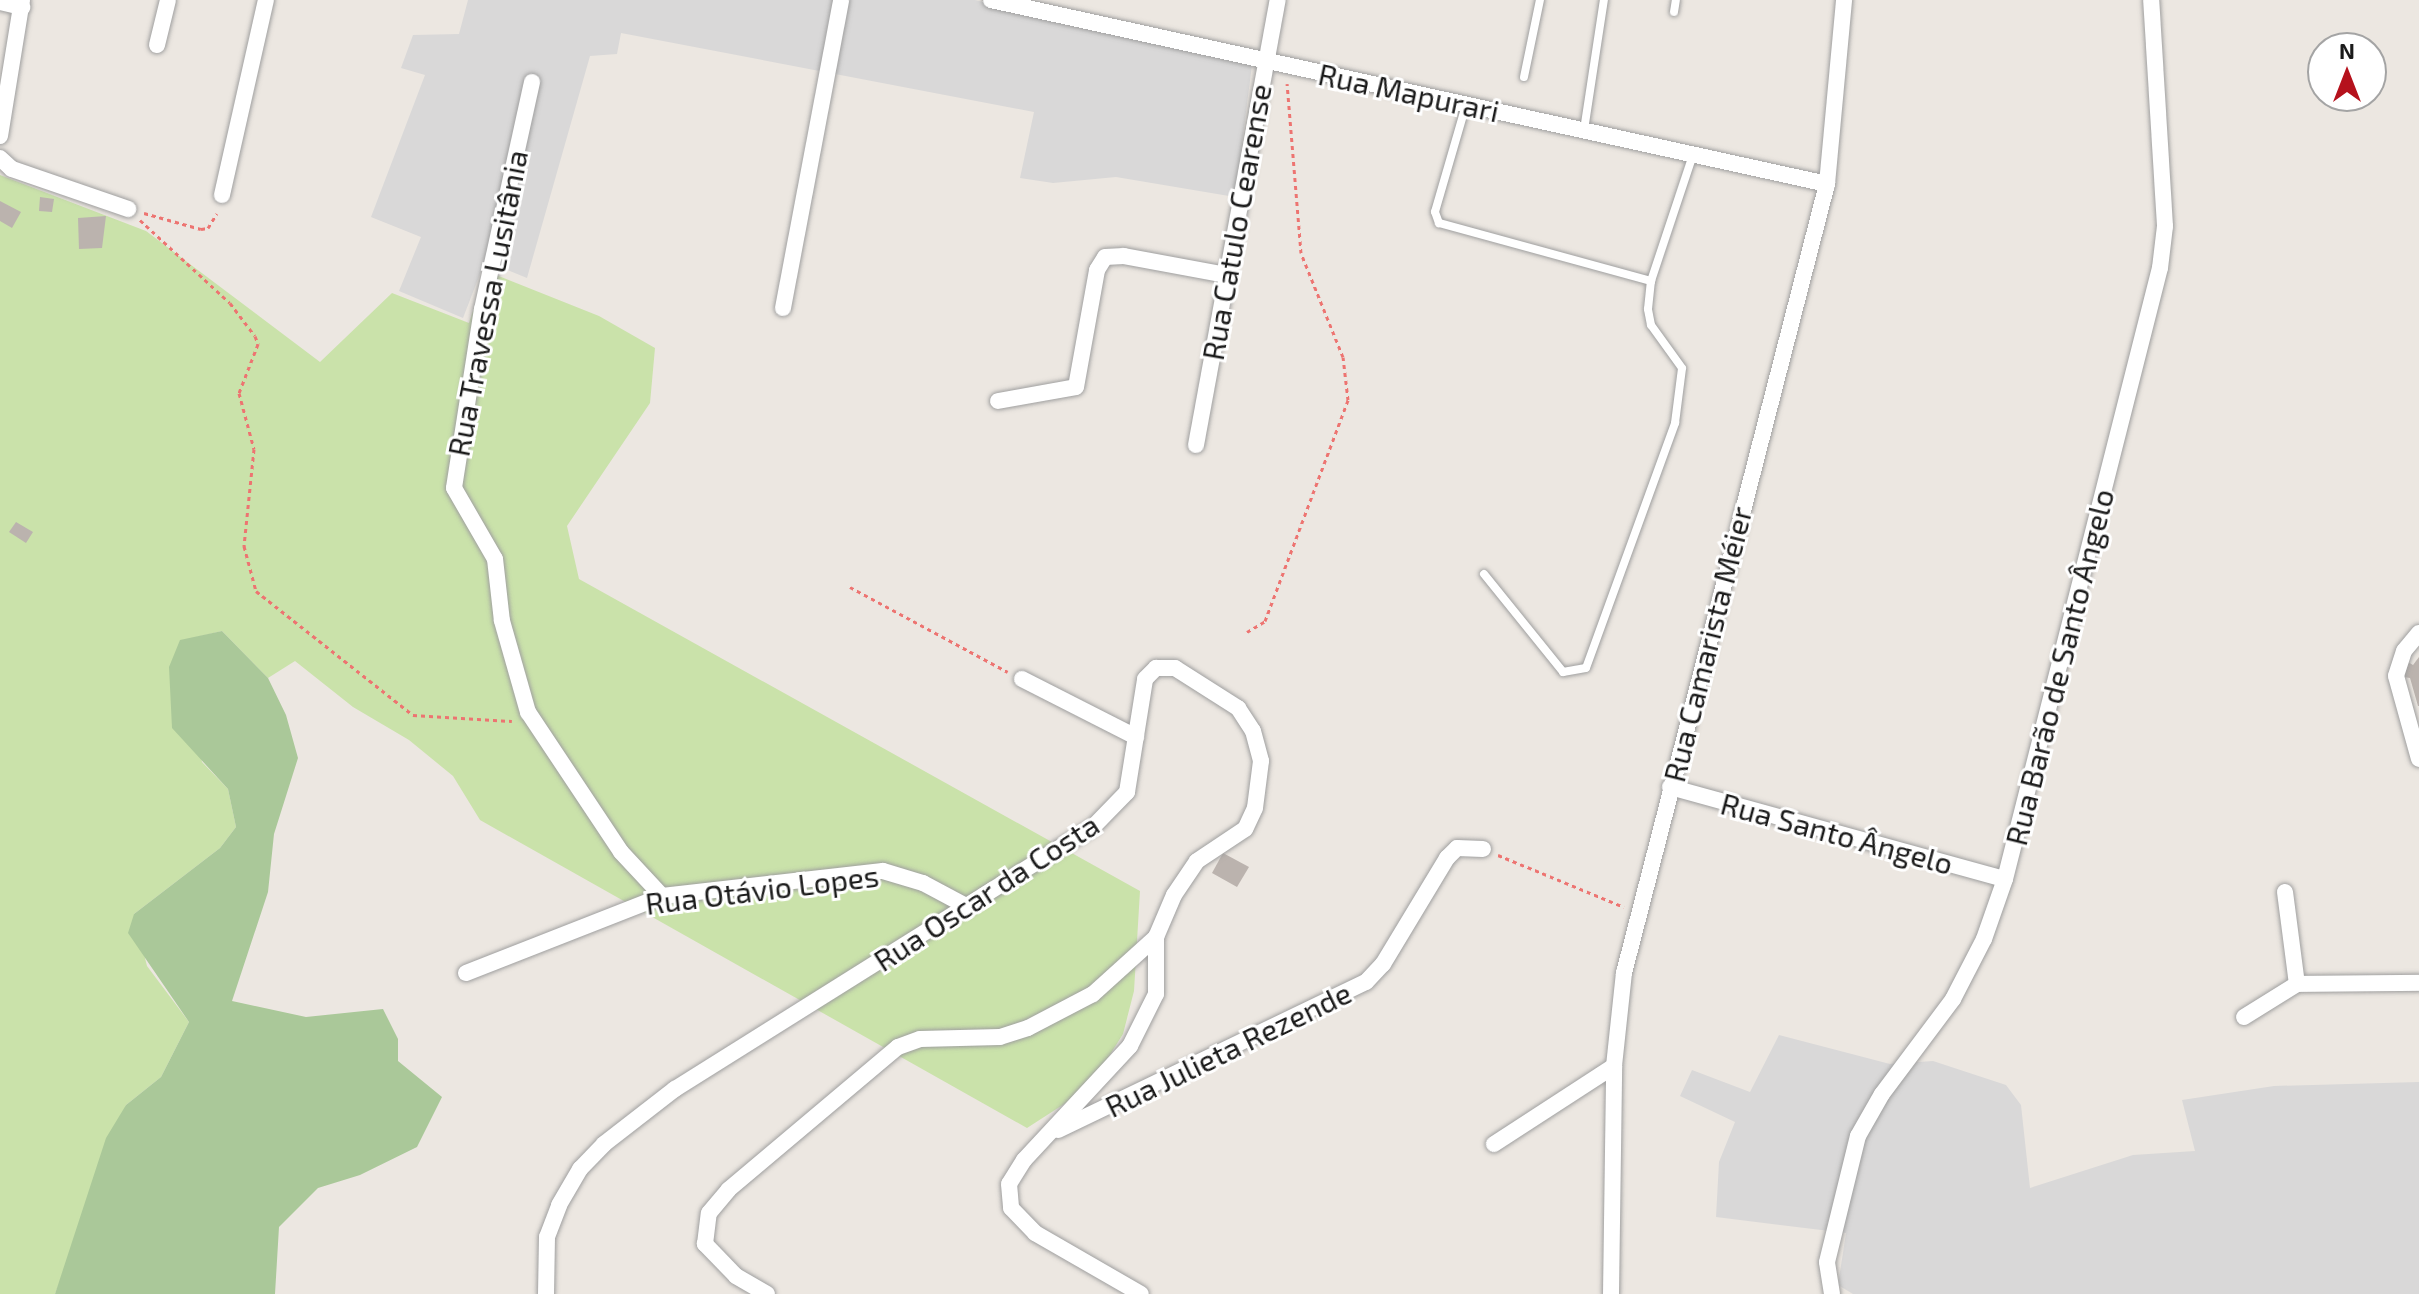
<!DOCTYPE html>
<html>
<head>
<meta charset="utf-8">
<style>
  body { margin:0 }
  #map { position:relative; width:2419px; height:1294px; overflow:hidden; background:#ece7e1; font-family:"Exo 2",sans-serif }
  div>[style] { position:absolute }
  .residential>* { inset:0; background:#d9d8d8 }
  .grass>* { inset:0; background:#cae2aa }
  .forest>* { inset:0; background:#aac899 }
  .building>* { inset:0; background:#bbb3ae }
  .path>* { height:3px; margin-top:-1.5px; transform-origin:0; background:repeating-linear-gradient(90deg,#ed7471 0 4px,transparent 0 8px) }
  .roads { filter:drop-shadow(0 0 2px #9f9f9f) drop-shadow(0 0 2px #9f9f9f) }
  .lane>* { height:8px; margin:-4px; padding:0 4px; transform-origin:4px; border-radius:4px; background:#fff }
  .street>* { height:16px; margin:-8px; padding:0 8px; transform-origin:8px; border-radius:8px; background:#fff }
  span { translate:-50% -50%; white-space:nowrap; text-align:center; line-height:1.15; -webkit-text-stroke:6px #fff; paint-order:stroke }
  .street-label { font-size:30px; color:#1b1b1b }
  .north { position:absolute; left:2307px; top:32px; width:80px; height:80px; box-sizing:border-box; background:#fff; border:2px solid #a4a4a4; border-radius:50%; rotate:0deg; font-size:22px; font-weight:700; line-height:32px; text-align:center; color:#1b1b1b }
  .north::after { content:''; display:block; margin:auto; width:28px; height:36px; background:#b5111c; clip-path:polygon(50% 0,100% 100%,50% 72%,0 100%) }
</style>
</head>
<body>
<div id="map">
  <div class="residential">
    <div style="clip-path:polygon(468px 0,975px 0,1252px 65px,1235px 197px,1116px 177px,1053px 183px,1020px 178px,1034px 112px,621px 33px,617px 54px,590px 56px,527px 278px,485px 261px,463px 318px,399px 291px,421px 237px,371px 217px,425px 75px,401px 68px,413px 35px,459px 34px)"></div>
    <div style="clip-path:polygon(1779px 1035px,1890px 1064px,1933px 1061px,2006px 1085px,2021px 1105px,2030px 1188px,2133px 1155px,2195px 1151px,2182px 1100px,2274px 1086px,2419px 1082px,2419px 1294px,1853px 1294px,1838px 1285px,1846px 1233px,1716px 1217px,1719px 1162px,1735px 1122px,1680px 1096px,1692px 1070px,1750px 1092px)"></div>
  </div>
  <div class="grass">
    <div style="clip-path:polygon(0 175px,146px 231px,320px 362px,392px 293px,469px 323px,486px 271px,599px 316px,655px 348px,650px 403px,567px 526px,579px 579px,1140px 891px,1134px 991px,1123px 1034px,1089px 1088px,1027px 1128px,480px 820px,453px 776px,409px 740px,353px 707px,295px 661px,268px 678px,222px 631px,180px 641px,202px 762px,228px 789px,236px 827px,220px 848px,134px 914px,147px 966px,189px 1022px,161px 1077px,126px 1105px,55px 1294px,0 1294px)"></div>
  </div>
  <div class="forest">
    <div style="clip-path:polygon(222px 631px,268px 678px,286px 715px,298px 758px,274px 834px,268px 892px,232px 1001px,306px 1017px,383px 1009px,398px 1039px,398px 1061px,442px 1097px,417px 1147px,360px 1175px,318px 1188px,279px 1227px,275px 1294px,55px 1294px,106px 1138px,126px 1105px,161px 1077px,189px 1022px,128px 933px,134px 914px,220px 848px,236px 827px,228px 789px,172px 728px,169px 667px,180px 640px)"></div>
  </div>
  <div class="building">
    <div style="clip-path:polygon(40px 197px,54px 199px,52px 212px,39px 211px)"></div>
    <div style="clip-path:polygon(0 201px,21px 212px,12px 228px,0 221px)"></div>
    <div style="clip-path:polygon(106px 216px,102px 248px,79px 249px,78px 218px)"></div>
    <div style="clip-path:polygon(16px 522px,33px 532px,26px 543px,9px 532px)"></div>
    <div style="clip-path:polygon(2419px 657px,2419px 706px,2418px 706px,2410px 678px,2404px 677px,2408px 662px,2413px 665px)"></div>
    <div style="clip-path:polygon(1223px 853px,1249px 867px,1237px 887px,1212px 873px)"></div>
  </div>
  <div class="path">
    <div style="left:144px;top:213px;width:59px;rotate:15.7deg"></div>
    <div style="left:201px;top:229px;width:7px;rotate:-8deg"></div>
    <div style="left:208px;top:228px;width:17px;rotate:-59deg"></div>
    <div style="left:140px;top:220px;width:122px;rotate:42.7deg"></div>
    <div style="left:230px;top:303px;width:41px;rotate:52.9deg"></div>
    <div style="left:255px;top:336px;width:9px;rotate:69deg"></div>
    <div style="left:258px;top:344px;width:53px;rotate:111.2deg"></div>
    <div style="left:239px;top:393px;width:58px;rotate:75deg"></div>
    <div style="left:254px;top:449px;width:98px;rotate:95.9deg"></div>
    <div style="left:244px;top:546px;width:47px;rotate:75.1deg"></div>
    <div style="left:256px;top:591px;width:200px;rotate:38.3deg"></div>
    <div style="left:413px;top:715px;width:99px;rotate:3.5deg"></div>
    <div style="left:850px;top:587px;width:179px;rotate:28.3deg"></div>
    <div style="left:1247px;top:632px;width:21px;rotate:-31deg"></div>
    <div style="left:1265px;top:621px;width:236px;rotate:-69.4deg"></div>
    <div style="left:1348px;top:400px;width:43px;rotate:-96.6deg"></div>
    <div style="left:1343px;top:357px;width:112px;rotate:-112deg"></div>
    <div style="left:1301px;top:253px;width:170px;rotate:-94.7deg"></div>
    <div style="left:1498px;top:855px;width:136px;rotate:22.4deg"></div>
  </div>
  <div class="roads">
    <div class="lane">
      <div style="left:1674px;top:12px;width:12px;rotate:-81deg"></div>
      <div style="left:1524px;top:77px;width:79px;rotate:-78.3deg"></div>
      <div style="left:1466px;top:105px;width:111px;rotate:106.2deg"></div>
      <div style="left:1435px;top:212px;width:12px;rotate:70deg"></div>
      <div style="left:1439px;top:223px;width:220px;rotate:15.3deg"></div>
      <div style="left:1584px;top:130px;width:132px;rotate:-81.3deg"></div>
      <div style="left:1484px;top:574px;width:126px;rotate:51.1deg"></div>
      <div style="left:1563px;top:672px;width:23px;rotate:-10deg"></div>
      <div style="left:1586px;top:668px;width:261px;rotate:-70deg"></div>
      <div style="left:1675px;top:423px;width:55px;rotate:-82.7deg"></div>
      <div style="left:1682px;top:368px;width:53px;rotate:-125.8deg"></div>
      <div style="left:1651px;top:325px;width:16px;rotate:-101deg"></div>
      <div style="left:1648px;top:309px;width:28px;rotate:-84deg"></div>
      <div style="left:1651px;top:281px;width:133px;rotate:-71.6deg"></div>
    </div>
    <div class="street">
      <div style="left:991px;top:0;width:856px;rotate:12.41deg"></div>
      <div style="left:0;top:2px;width:23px;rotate:13deg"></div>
      <div style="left:157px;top:45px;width:46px;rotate:-76.3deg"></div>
      <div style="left:532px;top:82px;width:232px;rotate:102.4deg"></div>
      <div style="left:482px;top:309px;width:181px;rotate:98.9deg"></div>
      <div style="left:454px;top:488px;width:82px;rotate:60deg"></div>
      <div style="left:495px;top:559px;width:62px;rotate:83.6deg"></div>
      <div style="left:502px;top:621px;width:95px;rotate:74.1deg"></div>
      <div style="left:528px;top:712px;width:168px;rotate:56.4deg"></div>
      <div style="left:621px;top:852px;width:60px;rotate:47deg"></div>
      <div style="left:0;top:136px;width:138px;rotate:-80.8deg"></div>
      <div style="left:0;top:158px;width:16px;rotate:43deg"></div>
      <div style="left:12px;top:169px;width:123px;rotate:19deg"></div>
      <div style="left:222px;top:195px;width:200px;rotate:-77.3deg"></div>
      <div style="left:783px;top:308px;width:313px;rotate:-79.3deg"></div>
      <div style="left:998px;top:401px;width:79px;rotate:-10.2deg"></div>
      <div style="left:1076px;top:387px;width:119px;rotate:-79.8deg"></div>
      <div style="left:1097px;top:270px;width:15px;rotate:-58deg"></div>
      <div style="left:1105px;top:257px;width:19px;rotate:-3deg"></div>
      <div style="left:1124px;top:256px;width:105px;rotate:10.5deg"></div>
      <div style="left:1196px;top:445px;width:452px;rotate:-79.6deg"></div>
      <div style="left:2419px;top:633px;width:23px;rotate:130deg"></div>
      <div style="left:2404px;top:651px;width:26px;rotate:108deg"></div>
      <div style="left:2396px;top:676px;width:86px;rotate:74.5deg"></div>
      <div style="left:1022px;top:679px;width:128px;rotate:27deg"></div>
      <div style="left:1670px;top:787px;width:347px;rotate:15.4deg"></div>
      <div style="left:2285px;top:892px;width:93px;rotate:82.6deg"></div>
      <div style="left:466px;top:973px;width:211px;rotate:-21.4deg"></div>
      <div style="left:662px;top:896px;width:222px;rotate:-6.5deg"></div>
      <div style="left:883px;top:871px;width:42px;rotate:16.7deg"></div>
      <div style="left:923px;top:883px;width:51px;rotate:28.1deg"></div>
      <div style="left:2244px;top:1017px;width:62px;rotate:-31.9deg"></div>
      <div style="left:2297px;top:984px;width:122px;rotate:-0.5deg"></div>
      <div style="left:1058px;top:1130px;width:342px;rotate:-25.7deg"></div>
      <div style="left:1366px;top:982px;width:25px;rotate:-47deg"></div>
      <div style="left:1383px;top:964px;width:124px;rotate:-58.9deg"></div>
      <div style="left:1447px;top:858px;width:14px;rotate:-45deg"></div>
      <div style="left:1457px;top:848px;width:26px;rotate:2deg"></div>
      <div style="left:1494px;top:1144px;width:143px;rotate:-33deg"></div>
      <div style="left:546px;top:1294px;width:57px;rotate:-89deg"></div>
      <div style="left:547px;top:1237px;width:34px;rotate:-69deg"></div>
      <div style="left:559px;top:1205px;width:42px;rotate:-59.7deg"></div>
      <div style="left:580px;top:1169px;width:35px;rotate:-46deg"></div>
      <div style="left:604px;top:1144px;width:90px;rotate:-37.8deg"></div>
      <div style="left:675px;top:1089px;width:493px;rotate:-32.1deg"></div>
      <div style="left:1093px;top:827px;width:49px;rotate:-45.8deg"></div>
      <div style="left:1127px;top:792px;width:114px;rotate:-80.9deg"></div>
      <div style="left:1145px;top:679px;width:16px;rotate:-45deg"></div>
      <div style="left:1156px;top:668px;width:19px"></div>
      <div style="left:1175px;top:668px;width:75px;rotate:32.4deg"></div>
      <div style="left:1238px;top:708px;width:27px;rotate:57deg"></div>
      <div style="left:1253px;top:731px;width:31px;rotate:75deg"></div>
      <div style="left:1261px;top:761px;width:47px;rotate:97.3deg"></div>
      <div style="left:1255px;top:808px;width:23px;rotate:115deg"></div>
      <div style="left:1245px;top:829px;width:58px;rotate:146.3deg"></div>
      <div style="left:1197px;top:861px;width:41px;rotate:124.1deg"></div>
      <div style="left:1174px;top:895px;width:46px;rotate:113.2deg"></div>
      <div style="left:1156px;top:937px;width:57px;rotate:90deg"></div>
      <div style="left:1156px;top:994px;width:58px;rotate:116.6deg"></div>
      <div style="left:1130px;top:1046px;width:156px;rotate:132.9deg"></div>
      <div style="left:1024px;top:1160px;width:28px;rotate:122deg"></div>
      <div style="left:1009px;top:1184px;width:24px;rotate:85deg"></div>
      <div style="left:1011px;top:1208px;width:35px;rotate:46deg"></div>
      <div style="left:1035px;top:1233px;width:122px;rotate:29.9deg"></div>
      <div style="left:767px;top:1294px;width:36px;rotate:-150deg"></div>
      <div style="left:736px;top:1276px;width:45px;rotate:-134.1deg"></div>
      <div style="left:705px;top:1244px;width:31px;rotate:-83deg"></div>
      <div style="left:709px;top:1213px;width:30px;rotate:-50deg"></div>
      <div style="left:728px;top:1190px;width:222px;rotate:-40.1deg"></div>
      <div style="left:898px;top:1047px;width:23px;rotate:-20deg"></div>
      <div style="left:920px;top:1039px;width:80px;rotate:-1.4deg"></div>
      <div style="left:1000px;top:1037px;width:29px;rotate:-18deg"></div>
      <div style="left:1028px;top:1028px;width:73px;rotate:-27.6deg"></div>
      <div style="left:1093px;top:994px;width:85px;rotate:-42.1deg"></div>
      <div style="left:1611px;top:1294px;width:228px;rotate:-89.2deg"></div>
      <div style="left:1614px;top:1066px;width:94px;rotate:-83.9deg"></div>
      <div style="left:1624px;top:973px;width:815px;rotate:-75.57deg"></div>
      <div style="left:1827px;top:184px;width:185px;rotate:-84.7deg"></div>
      <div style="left:1832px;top:1294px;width:32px;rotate:-99deg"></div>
      <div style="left:1827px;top:1262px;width:130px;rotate:-76.2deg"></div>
      <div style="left:1858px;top:1136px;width:48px;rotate:-60.3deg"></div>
      <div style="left:1882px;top:1094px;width:119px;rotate:-53.2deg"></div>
      <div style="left:1953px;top:999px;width:68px;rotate:-62.7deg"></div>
      <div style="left:1984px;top:939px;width:64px;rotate:-70.7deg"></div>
      <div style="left:2005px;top:879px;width:630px;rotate:-75.77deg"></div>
      <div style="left:2160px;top:268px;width:42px;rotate:-83.2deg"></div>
      <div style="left:2165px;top:226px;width:226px;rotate:-93.5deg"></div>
    </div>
  </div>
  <div class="street-label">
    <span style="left:1409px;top:92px;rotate:12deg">Rua Mapurari</span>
    <span style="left:1236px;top:222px;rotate:-80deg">Rua Catulo Cearense</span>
    <span style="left:487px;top:303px;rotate:-79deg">Rua Travessa Lusitânia</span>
    <span style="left:1707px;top:644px;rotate:-76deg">Rua Camarista Méier</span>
    <span style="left:2059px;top:667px;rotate:-76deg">Rua Barão de Santo Ângelo</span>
    <span style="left:1837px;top:833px;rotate:15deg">Rua Santo Ângelo</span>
    <span style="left:762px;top:889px;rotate:-7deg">Rua Otávio Lopes</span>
    <span style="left:986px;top:892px;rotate:-33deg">Rua Oscar da Costa</span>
    <span style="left:1228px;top:1049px;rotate:-26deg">Rua Julieta Rezende</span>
  </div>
  <div class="north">N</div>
</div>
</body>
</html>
